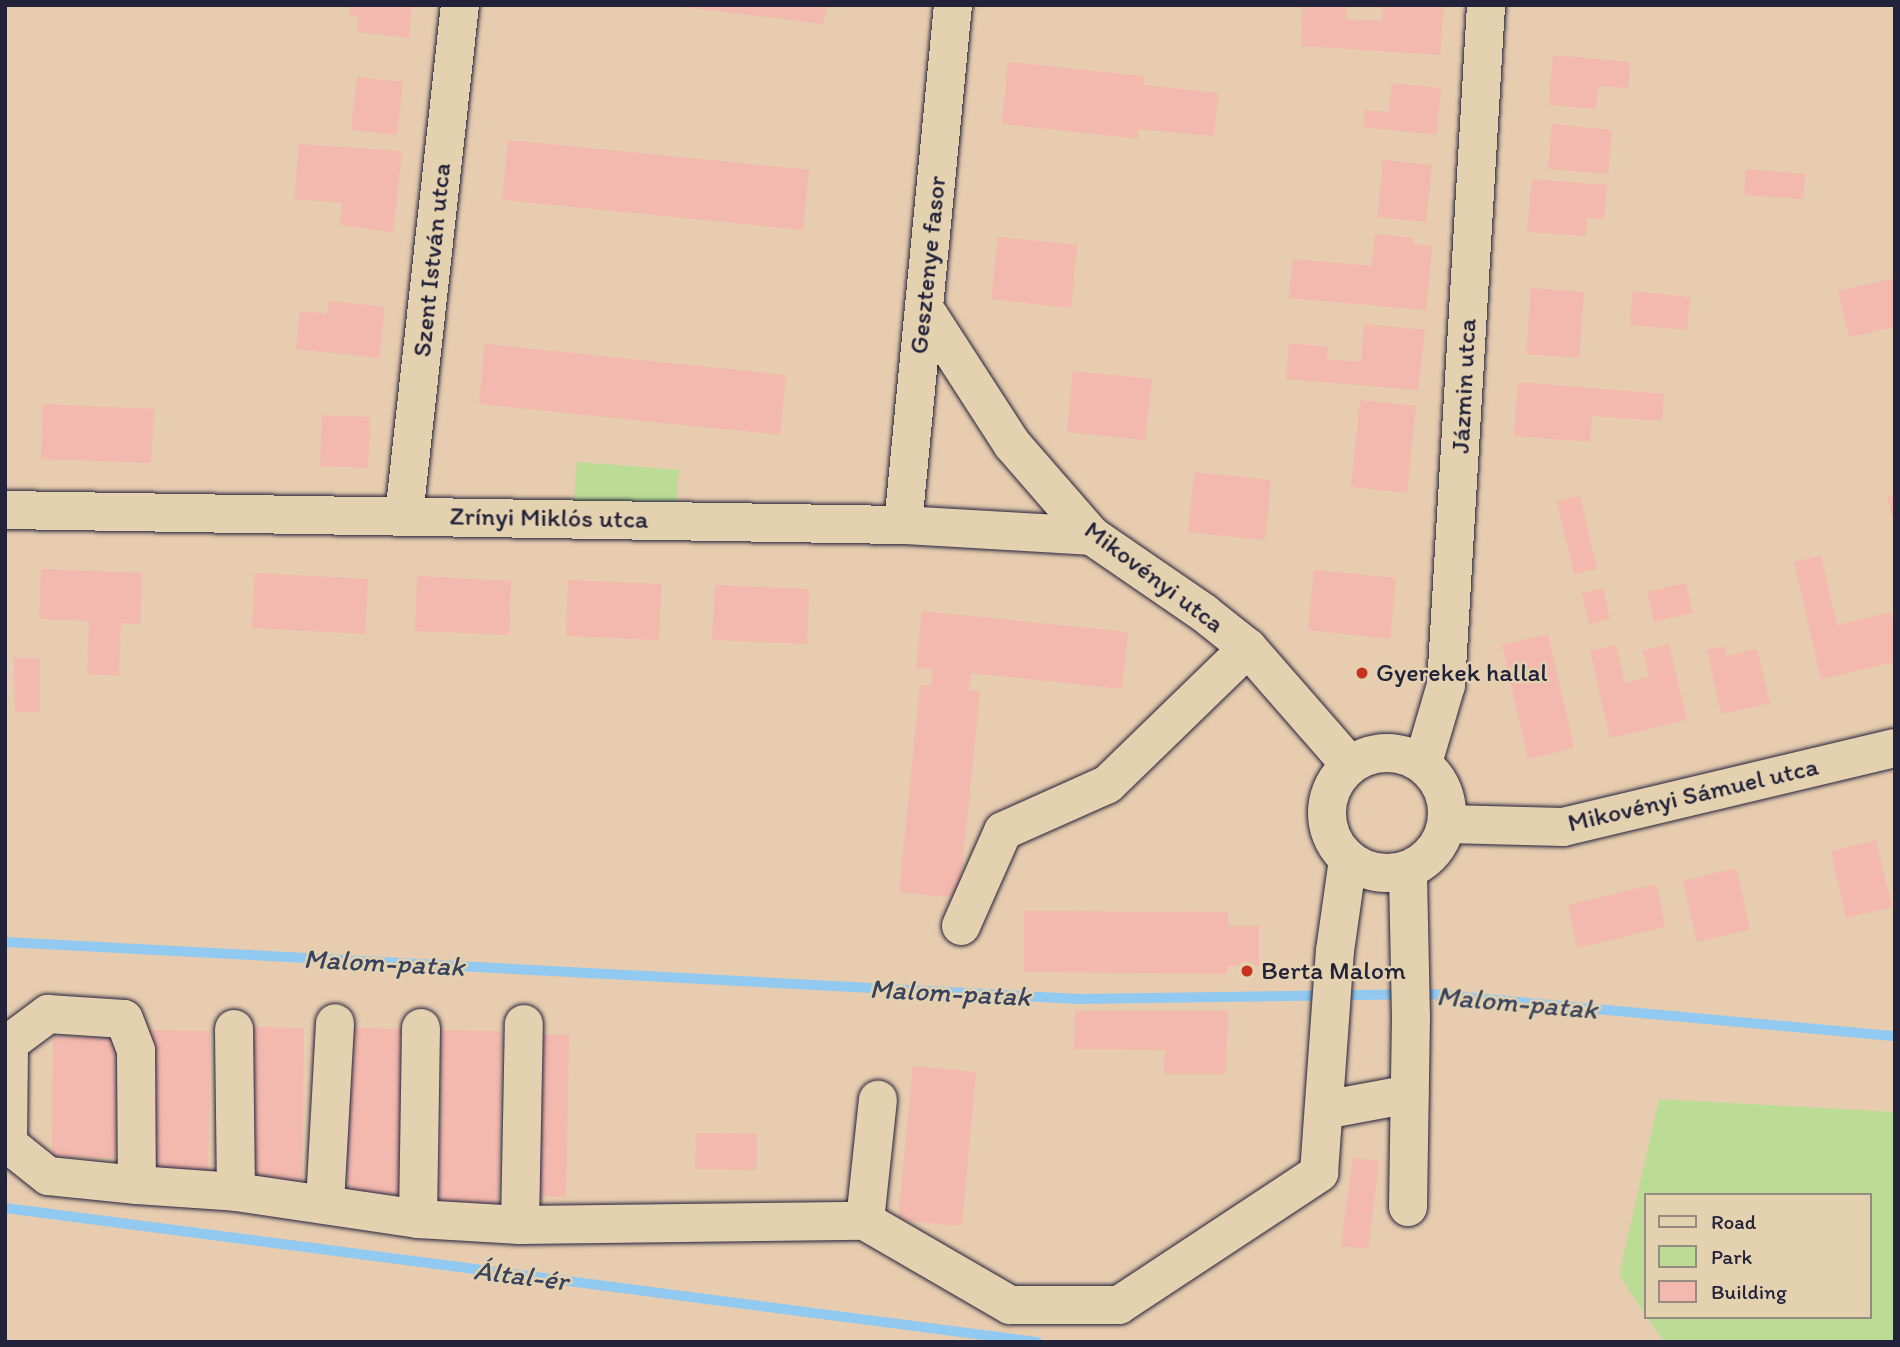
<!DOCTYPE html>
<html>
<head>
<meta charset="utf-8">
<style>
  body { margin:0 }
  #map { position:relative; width:1900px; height:1347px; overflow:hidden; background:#e7ccaf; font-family:Itim,sans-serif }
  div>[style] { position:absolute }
  .green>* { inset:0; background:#bcdc95 }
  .stream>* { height:10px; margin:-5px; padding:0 5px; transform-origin:5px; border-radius:5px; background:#92c9f1 }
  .building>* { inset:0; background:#f3b8ae }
  .roads { filter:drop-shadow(0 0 2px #22223b) drop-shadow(0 0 2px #22223b) }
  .minor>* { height:38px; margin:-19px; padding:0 19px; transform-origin:19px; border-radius:19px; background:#e4d1af }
  .minor>.ring { margin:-19px; padding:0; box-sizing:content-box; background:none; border:38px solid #e4d1af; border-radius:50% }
  .dots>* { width:19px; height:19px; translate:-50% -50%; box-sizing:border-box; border:4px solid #e4d1af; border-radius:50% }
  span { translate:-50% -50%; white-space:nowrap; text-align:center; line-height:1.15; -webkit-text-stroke:5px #e4d1af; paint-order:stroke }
  .street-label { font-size:26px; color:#22223b }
  .poi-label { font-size:26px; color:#22223b }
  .left { translate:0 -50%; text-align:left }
  .water-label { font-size:28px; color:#38435f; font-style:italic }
  .frame { position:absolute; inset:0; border:7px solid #22223b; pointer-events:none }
  .legend { position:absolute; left:1644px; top:1193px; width:228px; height:126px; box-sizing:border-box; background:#e4d1af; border:2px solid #968b81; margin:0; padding:9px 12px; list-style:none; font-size:21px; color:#22223b }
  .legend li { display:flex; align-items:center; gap:14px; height:35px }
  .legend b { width:35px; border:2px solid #968b81 }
</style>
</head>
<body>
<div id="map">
  <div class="green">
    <div style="clip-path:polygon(577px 462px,679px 470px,675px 517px,573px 509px)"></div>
    <div style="clip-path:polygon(1659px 1099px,1895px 1112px,1895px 1342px,1664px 1342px,1647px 1317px,1870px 1317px,1870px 1195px,1646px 1195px,1646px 1316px,1619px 1275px)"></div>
  </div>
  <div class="stream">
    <div style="left:5px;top:942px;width:1076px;rotate:3.04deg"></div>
    <div style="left:1079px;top:999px;width:352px;rotate:-0.8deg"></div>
    <div style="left:1431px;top:994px;width:466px;rotate:5.2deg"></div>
    <div style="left:5px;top:1208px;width:1041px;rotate:7.4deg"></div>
  </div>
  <div class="building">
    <div style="clip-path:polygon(350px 5px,412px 5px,409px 38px,357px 32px,359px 16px,349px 15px)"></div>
    <div style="clip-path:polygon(665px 5px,826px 5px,824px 24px)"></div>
    <div style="clip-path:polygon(1303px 5px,1347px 5px,1346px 19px,1382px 21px,1383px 5px,1444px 5px,1440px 55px,1301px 46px)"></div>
    <div style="clip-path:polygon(1553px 55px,1630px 62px,1628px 88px,1598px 86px,1596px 109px,1549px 105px)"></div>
    <div style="clip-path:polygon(1008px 62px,1144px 76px,1143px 85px,1218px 93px,1214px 136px,1138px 129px,1138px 139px,1002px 124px)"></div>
    <div style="clip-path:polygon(357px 77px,403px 82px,397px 135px,351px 130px)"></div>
    <div style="clip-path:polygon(1392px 83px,1441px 88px,1436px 135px,1363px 127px,1365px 110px,1389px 112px)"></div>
    <div style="clip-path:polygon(1552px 124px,1612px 130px,1608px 174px,1548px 169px)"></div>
    <div style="clip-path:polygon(508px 140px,809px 170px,803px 230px,502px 200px)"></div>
    <div style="clip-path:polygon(299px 144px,402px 151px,393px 232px,340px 225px,342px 203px,294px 199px)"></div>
    <div style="clip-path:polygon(1383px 160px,1432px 165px,1426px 222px,1378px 217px)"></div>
    <div style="clip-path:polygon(1746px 169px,1805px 174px,1803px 199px,1744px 195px)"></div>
    <div style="clip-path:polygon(1532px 179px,1607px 185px,1604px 219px,1587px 218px,1586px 236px,1527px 232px)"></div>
    <div style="clip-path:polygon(1375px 234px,1414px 238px,1413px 244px,1432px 246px,1426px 310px,1289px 298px,1293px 259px,1372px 266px)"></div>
    <div style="clip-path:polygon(998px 237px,1077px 245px,1071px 308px,991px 299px)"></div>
    <div style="clip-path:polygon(1895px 278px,1895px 327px,1849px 337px,1838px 291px)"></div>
    <div style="clip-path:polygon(1531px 288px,1584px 292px,1579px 358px,1526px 354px)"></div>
    <div style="clip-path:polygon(1633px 291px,1690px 297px,1687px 330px,1630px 325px)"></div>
    <div style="clip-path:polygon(329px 301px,385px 307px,379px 358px,296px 349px,300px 311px,327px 314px)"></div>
    <div style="clip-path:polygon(1364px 324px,1425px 330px,1418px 390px,1286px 379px,1289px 343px,1328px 347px,1327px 359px,1361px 362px)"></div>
    <div style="clip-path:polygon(485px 344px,786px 375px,780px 435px,479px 404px)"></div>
    <div style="clip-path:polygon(1073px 371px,1152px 379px,1145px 440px,1067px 432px)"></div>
    <div style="clip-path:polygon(1518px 382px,1664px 394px,1662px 421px,1592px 416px,1590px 442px,1514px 436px)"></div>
    <div style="clip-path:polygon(1360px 400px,1416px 406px,1407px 493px,1351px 487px)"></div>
    <div style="clip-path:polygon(43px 404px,154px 409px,151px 463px,41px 459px)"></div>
    <div style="clip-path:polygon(322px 415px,370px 417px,368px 468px,320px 466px)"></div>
    <div style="clip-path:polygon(1194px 472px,1271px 480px,1265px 540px,1188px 532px)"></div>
    <div style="clip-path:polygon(1895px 495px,1895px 524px,1894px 524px,1887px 496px)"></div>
    <div style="clip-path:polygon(1580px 496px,1597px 569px,1574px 574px,1557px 501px)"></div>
    <div style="clip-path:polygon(1821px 555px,1837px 625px,1891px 612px,1895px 630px,1895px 662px,1821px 679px,1794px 562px)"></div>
    <div style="clip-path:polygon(41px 569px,142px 573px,140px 624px,121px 623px,119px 676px,87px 674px,89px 621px,39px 619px)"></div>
    <div style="clip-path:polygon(1314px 570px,1396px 578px,1390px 639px,1308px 630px)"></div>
    <div style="clip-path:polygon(255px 573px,368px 579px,365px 634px,252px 628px)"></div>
    <div style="clip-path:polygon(417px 576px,511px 581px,509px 635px,415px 631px)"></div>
    <div style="clip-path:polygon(568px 580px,661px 584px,659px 640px,566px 636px)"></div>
    <div style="clip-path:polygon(1686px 583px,1693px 613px,1654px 622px,1647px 592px)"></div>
    <div style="clip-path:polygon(715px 585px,809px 589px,807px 644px,712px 640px)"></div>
    <div style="clip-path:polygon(1603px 588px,1610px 619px,1589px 624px,1582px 593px)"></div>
    <div style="clip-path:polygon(922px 611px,1128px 632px,1122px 689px,971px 673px,969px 690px,980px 691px,959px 898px,899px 892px,920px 685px,931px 686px,933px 669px,916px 668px)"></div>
    <div style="clip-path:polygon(1548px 634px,1574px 748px,1528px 759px,1502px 645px)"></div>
    <div style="clip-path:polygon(1669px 644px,1687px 720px,1610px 738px,1590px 651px,1616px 645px,1625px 683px,1649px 677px,1643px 651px)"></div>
    <div style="clip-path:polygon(1724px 646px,1726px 656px,1757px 649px,1770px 703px,1721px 714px,1707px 650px)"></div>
    <div style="clip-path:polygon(14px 658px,40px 658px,40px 712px,15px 712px)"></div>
    <div style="clip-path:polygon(1876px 840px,1892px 907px,1846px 918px,1831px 851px)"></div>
    <div style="clip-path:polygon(1736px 868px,1750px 929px,1697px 942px,1683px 881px)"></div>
    <div style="clip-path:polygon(1656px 884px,1665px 927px,1577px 948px,1568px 905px)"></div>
    <div style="clip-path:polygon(1024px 911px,1228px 912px,1228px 926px,1259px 926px,1259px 966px,1227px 966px,1227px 974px,1024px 972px)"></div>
    <div style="clip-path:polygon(1075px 1011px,1228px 1011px,1226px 1074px,1164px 1074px,1165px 1050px,1074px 1049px)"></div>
    <div style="clip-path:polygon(247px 1027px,304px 1028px,302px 1182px,245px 1182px)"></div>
    <div style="clip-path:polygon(349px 1028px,406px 1029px,404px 1194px,347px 1193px)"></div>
    <div style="clip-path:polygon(147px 1030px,210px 1031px,208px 1171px,145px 1170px)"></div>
    <div style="clip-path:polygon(442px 1030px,501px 1031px,498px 1209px,439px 1209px)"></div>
    <div style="clip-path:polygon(535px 1035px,569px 1035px,566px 1197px,532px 1196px)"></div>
    <div style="clip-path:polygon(53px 1036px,116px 1037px,115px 1158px,52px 1157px)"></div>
    <div style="clip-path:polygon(913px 1066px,976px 1072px,962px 1226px,898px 1220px)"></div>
    <div style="clip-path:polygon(696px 1133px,757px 1134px,756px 1170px,695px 1169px)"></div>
    <div style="clip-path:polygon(1353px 1158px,1379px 1161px,1368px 1249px,1341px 1246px)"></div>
  </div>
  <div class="roads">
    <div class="minor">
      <div style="left:924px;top:308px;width:162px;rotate:57.1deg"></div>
      <div style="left:1012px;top:444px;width:122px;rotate:49deg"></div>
      <div style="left:1092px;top:536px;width:136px;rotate:34.5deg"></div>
      <div style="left:1204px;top:613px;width:56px;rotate:38.5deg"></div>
      <div style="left:1248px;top:648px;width:155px;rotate:48.9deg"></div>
      <div style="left:5px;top:510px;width:898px;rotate:0.96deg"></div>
      <div style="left:903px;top:525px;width:189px;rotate:3.3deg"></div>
      <div style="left:404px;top:516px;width:514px;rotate:-83.75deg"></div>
      <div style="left:903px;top:525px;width:522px;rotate:-84.51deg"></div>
      <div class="ring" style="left:1327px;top:753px;width:82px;height:82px"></div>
      <div style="left:1423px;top:763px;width:81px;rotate:-73.6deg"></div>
      <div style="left:1446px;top:685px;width:681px;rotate:-86.63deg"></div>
      <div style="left:1447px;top:824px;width:116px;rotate:1.5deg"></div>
      <div style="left:1563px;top:827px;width:341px;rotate:-13.4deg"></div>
      <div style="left:961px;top:926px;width:104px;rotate:-66.1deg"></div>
      <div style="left:1003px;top:831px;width:115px;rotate:-24.1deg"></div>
      <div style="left:1108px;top:784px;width:195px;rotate:-44.2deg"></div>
      <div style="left:234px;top:1029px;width:163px;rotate:89.3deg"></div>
      <div style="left:1324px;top:1110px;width:87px;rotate:-10.5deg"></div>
      <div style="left:137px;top:1185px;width:89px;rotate:-174.2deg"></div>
      <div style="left:48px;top:1176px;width:51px;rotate:-141.3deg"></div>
      <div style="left:8px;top:1144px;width:101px;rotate:-89.4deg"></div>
      <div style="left:9px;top:1043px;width:49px;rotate:-36.6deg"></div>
      <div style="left:48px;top:1014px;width:76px;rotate:3.8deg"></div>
      <div style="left:124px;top:1019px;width:34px;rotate:69deg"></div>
      <div style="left:136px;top:1051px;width:134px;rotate:89.6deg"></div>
      <div style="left:137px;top:1185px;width:99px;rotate:4deg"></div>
      <div style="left:236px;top:1192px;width:184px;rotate:8.4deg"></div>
      <div style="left:418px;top:1219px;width:102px;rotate:3.4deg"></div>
      <div style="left:520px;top:1225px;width:345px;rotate:-0.7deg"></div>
      <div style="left:865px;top:1221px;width:122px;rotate:-83.9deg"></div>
      <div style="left:325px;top:1203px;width:180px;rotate:-86.8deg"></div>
      <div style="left:1408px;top:1207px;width:189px;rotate:-89.1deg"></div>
      <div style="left:1411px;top:1018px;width:147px;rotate:-91.2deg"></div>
      <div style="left:418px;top:1219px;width:191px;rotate:-89.1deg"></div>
      <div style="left:865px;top:1221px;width:168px;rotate:30.1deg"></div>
      <div style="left:1010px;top:1305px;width:109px"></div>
      <div style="left:1119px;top:1305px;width:240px;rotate:-33.4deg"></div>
      <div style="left:1319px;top:1173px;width:223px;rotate:-85.9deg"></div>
      <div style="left:1335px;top:951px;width:92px;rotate:-81.9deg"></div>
      <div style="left:520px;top:1225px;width:201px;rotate:-88.9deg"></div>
    </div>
  </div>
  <div class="dots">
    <div style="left:1362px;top:673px;background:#c8321e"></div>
    <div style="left:1247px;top:971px;background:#c8321e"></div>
  </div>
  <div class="street-label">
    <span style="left:432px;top:260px;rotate:-84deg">Szent István utca</span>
    <span style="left:928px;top:265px;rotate:-84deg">Gesztenye fasor</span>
    <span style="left:1464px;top:386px;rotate:-87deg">Jázmin utca</span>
    <span style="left:549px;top:518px;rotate:1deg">Zrínyi Miklós utca</span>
    <span style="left:1154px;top:577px;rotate:37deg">Mikovényi utca</span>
    <span style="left:1693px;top:795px;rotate:-13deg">Mikovényi Sámuel utca</span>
  </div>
  <div class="poi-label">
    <span class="left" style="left:1376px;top:673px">Gyerekek hallal</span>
    <span class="left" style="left:1261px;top:971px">Berta Malom</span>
  </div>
  <div class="water-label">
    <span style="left:384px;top:962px;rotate:3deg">Malom-patak</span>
    <span style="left:950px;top:992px;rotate:3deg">Malom-patak</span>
    <span style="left:1517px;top:1002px;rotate:5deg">Malom-patak</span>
    <span style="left:521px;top:1275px;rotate:7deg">Által-ér</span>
  </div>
  <div class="frame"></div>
  <ul class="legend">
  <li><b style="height:9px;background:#e4d1af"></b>Road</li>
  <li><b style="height:19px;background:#bcdc95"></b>Park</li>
  <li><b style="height:19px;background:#f3b8ae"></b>Building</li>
  </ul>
</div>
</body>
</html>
